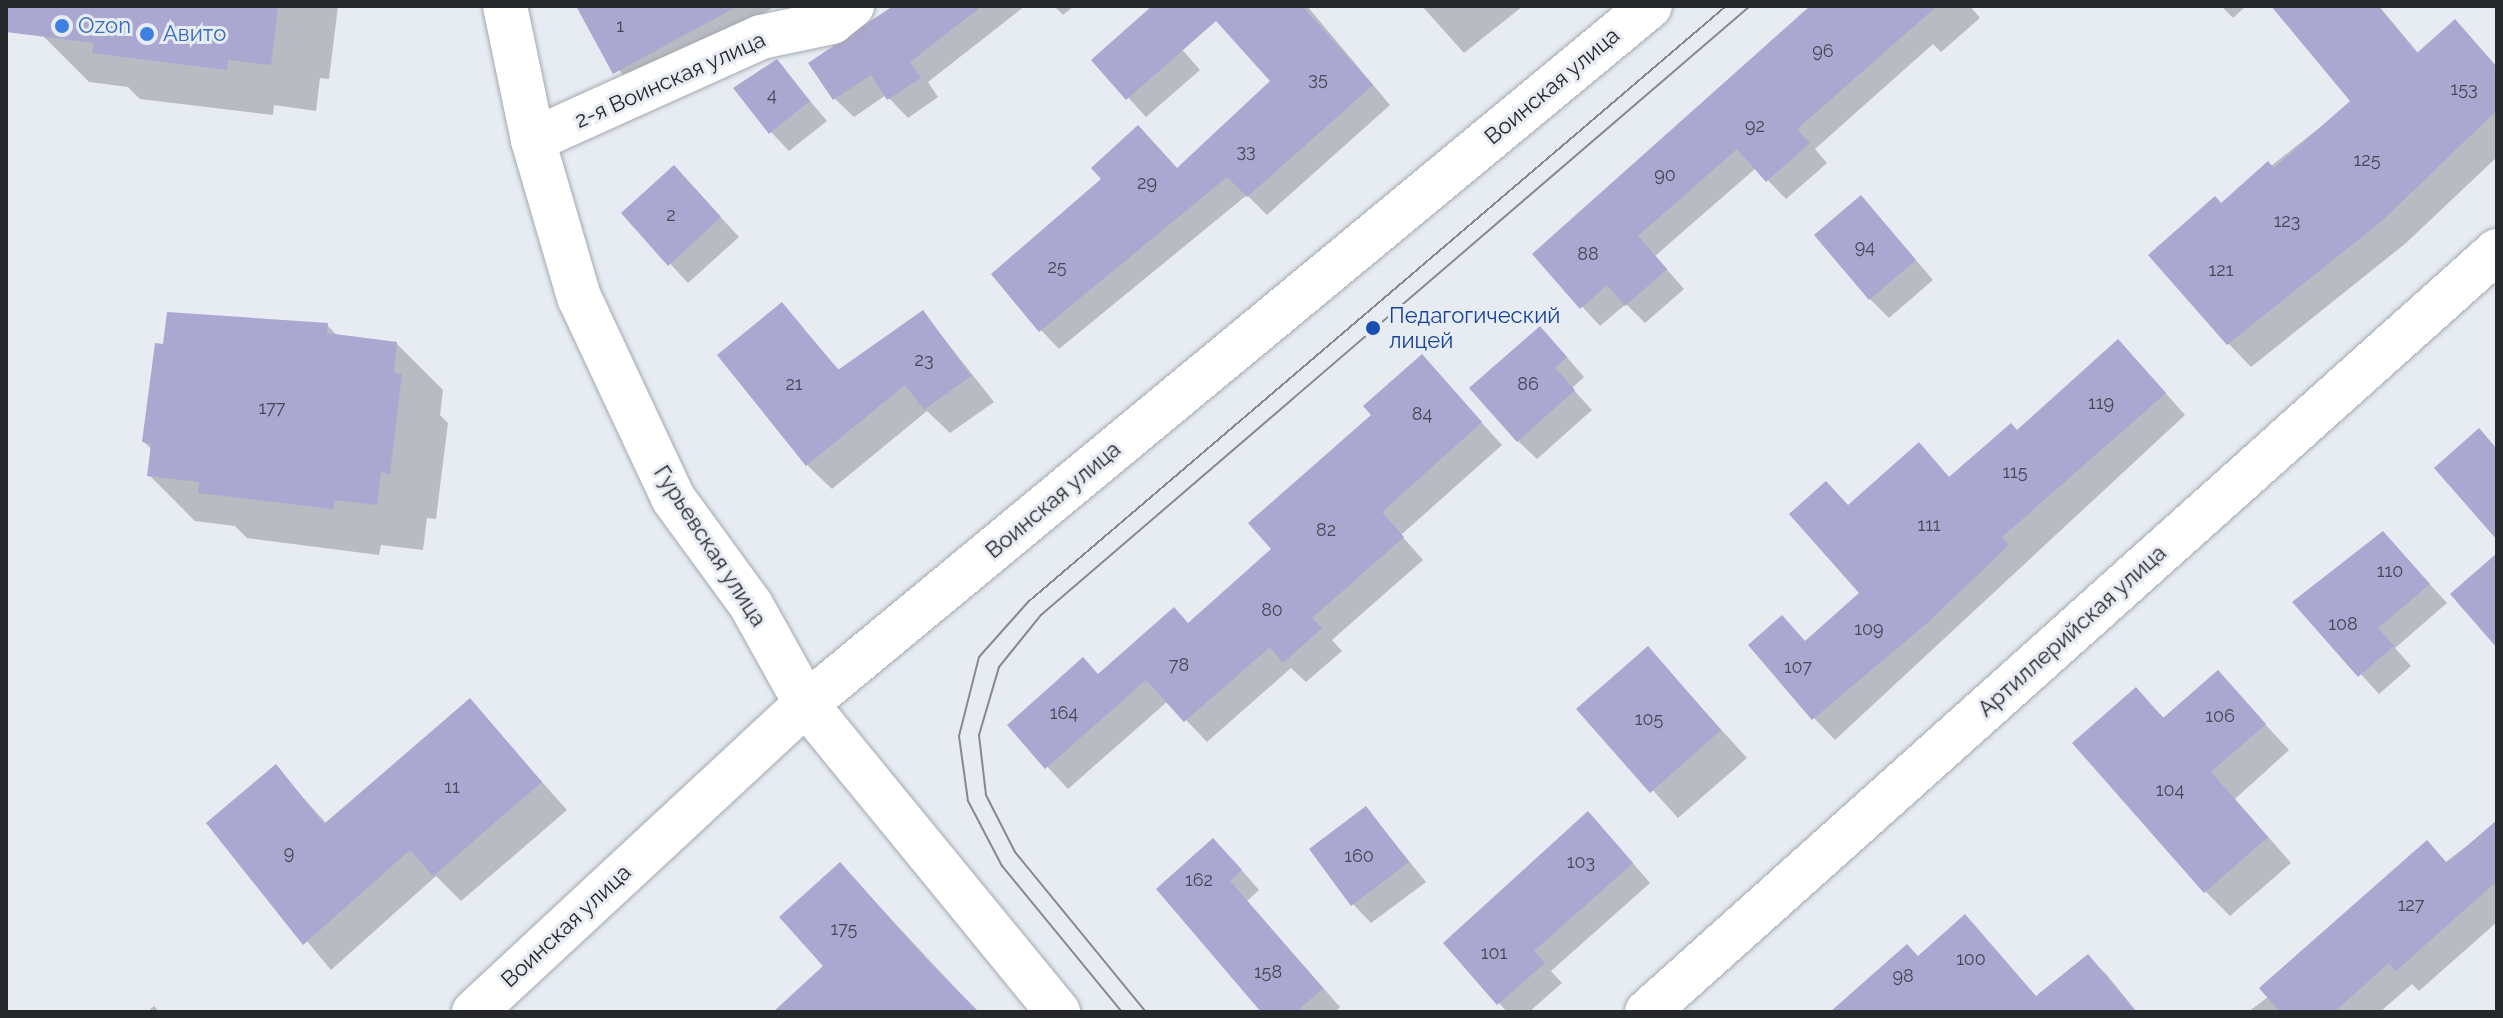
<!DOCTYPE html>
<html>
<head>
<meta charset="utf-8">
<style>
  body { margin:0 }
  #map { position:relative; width:2503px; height:1018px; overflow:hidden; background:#e7ecf3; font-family:Raleway,sans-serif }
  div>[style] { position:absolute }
  .shadow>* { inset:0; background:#0003 }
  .building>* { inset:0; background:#aaa7d0 }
  .roads { filter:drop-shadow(0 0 2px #a4a9af) drop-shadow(0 0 2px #a4a9af) }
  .minor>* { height:44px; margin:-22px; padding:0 22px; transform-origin:22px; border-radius:22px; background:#fff }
  .tram>* { height:2px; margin:-1px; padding:0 1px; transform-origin:1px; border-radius:1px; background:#86898e }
  .dots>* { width:22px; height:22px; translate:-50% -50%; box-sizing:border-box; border:4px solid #e7ecf3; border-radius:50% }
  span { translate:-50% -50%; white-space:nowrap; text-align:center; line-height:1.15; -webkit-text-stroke:6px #e7ecf3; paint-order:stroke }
  .number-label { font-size:18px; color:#464754 }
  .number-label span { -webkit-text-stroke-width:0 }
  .shop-label { font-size:22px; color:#366cbe }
  .left { translate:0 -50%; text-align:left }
  .street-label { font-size:22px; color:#25272a }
  .transit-label { font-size:22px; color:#164399 }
  .frame { position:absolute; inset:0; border:8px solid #25272a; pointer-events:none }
</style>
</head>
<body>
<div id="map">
  <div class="shadow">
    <div style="clip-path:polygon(41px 6px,338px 6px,329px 79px,320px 78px,316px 111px,274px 105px,273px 115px,140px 99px,128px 87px,89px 82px,43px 36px)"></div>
    <div style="clip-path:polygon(578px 6px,776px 6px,633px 91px)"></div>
    <div style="clip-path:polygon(907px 6px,1025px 6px,928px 82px,938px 97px,908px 118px,886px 95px,854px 117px,835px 99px)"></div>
    <div style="clip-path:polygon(1054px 6px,1074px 6px,1063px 15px)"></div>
    <div style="clip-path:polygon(1210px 6px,1307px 6px,1390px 105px,1267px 215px,1247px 195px,1059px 349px,1041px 330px,1104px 180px,1178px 170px,1273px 81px)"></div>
    <div style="clip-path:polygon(1422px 6px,1523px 6px,1464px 53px)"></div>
    <div style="clip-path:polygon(1813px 6px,1970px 6px,1980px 18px,1941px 52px,1933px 44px,1815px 149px,1827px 163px,1786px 199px,1756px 168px,1655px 256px,1684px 289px,1645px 323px,1626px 304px,1600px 326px,1535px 255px)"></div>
    <div style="clip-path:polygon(2221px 6px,2246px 6px,2233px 18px)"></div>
    <div style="clip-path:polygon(2273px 6px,2379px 6px,2419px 54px,2455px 22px,2497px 67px,2497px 157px,2406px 243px,2251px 367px,2228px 343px,2222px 205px,2353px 101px)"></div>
    <div style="clip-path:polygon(1166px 31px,1200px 70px,1146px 117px,1094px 60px)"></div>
    <div style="clip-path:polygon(777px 62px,827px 121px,789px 151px,771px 132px)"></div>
    <div style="clip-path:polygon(692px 186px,739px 237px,688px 283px,624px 214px)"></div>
    <div style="clip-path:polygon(1879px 217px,1933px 280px,1889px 318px,1870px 299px)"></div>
    <div style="clip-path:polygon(782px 304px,840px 371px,923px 312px,994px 402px,950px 433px,927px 411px,832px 489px,807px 465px)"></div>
    <div style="clip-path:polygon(327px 325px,338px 336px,396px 343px,443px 390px,440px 415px,448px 423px,436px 519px,427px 518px,423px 550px,381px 545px,379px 555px,247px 538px,235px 526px,195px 521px,149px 475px,152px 450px,144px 442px)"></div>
    <div style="clip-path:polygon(1558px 347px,1584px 377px,1572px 388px,1592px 410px,1537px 459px,1518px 441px)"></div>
    <div style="clip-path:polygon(1422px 357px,1502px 445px,1401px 535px,1423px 560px,1332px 640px,1342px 651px,1306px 682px,1291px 668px,1207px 742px,1168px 701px,1068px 789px,1009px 725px,1189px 624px,1274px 549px)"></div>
    <div style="clip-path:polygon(2139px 363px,2185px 415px,1835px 740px,1814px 718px,1782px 618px,1806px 642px,1862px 594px,1849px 506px,1918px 445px,1950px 478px)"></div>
    <div style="clip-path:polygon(2383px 533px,2447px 603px,2395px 648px,2411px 666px,2379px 694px,2295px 602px)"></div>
    <div style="clip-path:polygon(1647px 648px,1747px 758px,1678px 818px,1579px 709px)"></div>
    <div style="clip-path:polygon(2218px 673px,2289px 750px,2235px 799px,2291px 863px,2230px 916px,2205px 891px,2136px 689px,2165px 719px)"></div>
    <div style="clip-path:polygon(470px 701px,567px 810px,461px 901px,436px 876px,331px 970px,209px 823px,275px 767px,327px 824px)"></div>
    <div style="clip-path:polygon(1366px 808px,1426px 882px,1371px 923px,1353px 904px)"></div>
    <div style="clip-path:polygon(2497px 823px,2497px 922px,2419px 991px,2412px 984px,2380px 1012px,2248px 1012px)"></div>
    <div style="clip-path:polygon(1606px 832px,1650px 883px,1551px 971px,1562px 983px,1529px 1012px,1507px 1012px,1446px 943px)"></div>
    <div style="clip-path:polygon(1232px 859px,1259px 890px,1247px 901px,1340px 1007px,1335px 1012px,1264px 1012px,1158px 889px)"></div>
    <div style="clip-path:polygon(858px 884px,978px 1012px,776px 1012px,825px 966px)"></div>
    <div style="clip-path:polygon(1965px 917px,2046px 1012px,1833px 1012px,1919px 958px)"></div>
    <div style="clip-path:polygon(2088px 956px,2107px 975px,2137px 1012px,2061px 1012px)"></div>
    <div style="clip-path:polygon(154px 1006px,159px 1012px,147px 1012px)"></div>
  </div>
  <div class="building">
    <div style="clip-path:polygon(6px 6px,278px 6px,271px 65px,228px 60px,227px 70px,92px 53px,94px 43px,6px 32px)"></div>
    <div style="clip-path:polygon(576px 6px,738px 6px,613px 74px)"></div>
    <div style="clip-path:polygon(893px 6px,982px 6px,910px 62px,921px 78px,887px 100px,871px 75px,833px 100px,808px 63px)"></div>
    <div style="clip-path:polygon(1152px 6px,1302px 6px,1373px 85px,1247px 197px,1227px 177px,1039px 332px,991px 274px,1101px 179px,1091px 168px,1138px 125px,1177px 168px,1270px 81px,1216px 21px,1126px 100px,1091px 60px)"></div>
    <div style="clip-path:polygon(1810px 6px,1937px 6px,1797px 129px,1810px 143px,1766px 182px,1737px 149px,1638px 236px,1667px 269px,1625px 306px,1607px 285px,1580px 309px,1532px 254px)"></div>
    <div style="clip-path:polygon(2271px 6px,2378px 6px,2417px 53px,2455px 19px,2497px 67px,2497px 110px,2383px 220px,2227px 345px,2148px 255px,2215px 196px,2221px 203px,2268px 161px,2274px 168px,2350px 101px)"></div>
    <div style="clip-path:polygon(777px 59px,810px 101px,769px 134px,733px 88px)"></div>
    <div style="clip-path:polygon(674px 165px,721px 217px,668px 266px,621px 213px)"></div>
    <div style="clip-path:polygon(1861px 195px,1916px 260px,1869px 300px,1814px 235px)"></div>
    <div style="clip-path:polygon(782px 302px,838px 370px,923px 310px,971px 376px,924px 410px,905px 385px,806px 466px,717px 355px)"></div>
    <div style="clip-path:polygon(167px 312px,328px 323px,327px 333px,397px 342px,394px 373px,402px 374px,390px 474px,381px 472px,377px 505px,335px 500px,333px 509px,198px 493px,199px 482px,147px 476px,151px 444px,142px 442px,155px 343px,163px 344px)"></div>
    <div style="clip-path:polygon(1540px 326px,1567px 357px,1555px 368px,1575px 390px,1517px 442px,1469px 388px)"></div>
    <div style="clip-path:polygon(2118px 339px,2166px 393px,2002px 537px,2009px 545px,1926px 624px,1812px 720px,1748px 645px,1782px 615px,1805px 641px,1859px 593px,1789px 514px,1826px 481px,1848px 505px,1919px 442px,1949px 477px,2011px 423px,2017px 430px)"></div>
    <div style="clip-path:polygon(1422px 354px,1482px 422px,1382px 512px,1404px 537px,1312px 618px,1322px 628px,1283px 663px,1270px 647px,1184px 722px,1146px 680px,1045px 769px,1007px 725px,1083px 657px,1098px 674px,1174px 607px,1188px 623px,1271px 549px,1248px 523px,1371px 415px,1363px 406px)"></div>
    <div style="clip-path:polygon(2479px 428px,2497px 449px,2497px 540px,2434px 468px)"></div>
    <div style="clip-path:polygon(2383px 531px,2430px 584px,2378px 628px,2394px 646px,2358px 677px,2292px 602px)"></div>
    <div style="clip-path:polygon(2497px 553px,2497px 648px,2450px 594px)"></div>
    <div style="clip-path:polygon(1648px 646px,1721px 730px,1650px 793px,1576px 709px)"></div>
    <div style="clip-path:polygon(2218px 670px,2266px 724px,2211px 772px,2268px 837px,2204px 893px,2072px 743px,2136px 687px,2163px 718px)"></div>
    <div style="clip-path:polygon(470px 698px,542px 782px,433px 876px,410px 850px,303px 945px,206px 823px,276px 764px,324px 824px)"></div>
    <div style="clip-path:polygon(1366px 806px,1409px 862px,1351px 906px,1309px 849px)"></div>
    <div style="clip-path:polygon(1588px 811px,1633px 863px,1534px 951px,1545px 963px,1497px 1005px,1443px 943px)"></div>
    <div style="clip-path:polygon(2497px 820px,2497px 881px,2396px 971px,2389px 963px,2334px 1012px,2280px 1012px,2259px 988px,2427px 840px,2447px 863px)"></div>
    <div style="clip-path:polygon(1213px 838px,1242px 870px,1230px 881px,1323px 988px,1296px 1012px,1261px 1012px,1156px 889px)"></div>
    <div style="clip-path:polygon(840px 862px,930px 963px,979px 1012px,773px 1012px,823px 966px,779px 917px)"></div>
    <div style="clip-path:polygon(1965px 914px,2036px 996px,2088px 954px,2136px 1012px,1830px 1012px,1907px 944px,1918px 956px)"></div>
  </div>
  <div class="roads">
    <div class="minor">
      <div style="left:505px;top:6px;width:137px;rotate:78.2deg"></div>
      <div style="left:533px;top:140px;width:164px;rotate:73.7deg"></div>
      <div style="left:579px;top:297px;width:222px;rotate:64.9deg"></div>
      <div style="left:673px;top:498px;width:132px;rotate:53.9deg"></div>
      <div style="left:751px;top:605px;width:113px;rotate:60.9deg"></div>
      <div style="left:806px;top:704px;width:398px;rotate:50.7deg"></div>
      <div style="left:533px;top:140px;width:250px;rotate:-24.3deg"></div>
      <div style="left:761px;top:37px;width:73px;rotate:-11.9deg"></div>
      <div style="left:832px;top:22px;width:26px;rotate:-39deg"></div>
      <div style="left:474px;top:1012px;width:453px;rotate:-42.9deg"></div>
      <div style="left:806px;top:704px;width:1095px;rotate:-39.59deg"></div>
      <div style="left:1647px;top:1012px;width:1141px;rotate:-41.84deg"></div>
    </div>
  </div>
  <div class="tram">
    <div style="left:1122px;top:1012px;width:189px;rotate:-129.4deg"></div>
    <div style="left:1002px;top:866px;width:73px;rotate:-117.6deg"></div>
    <div style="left:968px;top:801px;width:66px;rotate:-97.9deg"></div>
    <div style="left:959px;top:736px;width:81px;rotate:-75.8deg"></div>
    <div style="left:979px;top:657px;width:74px;rotate:-48.3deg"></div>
    <div style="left:1028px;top:602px;width:918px;rotate:-40.49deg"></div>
    <div style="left:1146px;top:1012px;width:207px;rotate:-129.3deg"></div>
    <div style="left:1015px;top:852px;width:64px;rotate:-117deg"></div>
    <div style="left:986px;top:795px;width:60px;rotate:-96.7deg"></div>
    <div style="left:979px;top:735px;width:71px;rotate:-73.6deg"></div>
    <div style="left:999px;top:667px;width:67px;rotate:-51.1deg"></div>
    <div style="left:1041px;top:615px;width:935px;rotate:-40.66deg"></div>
  </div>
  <div class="dots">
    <div style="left:62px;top:26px;background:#3f7fe0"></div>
    <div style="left:147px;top:34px;background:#3f7fe0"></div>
    <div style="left:1373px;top:328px;background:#1a4fb4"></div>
  </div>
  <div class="number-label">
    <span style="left:620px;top:26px">1</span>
    <span style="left:1823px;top:51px">96</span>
    <span style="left:1318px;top:79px">35</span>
    <span style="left:2464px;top:89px">153</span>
    <span style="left:772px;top:95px">4</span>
    <span style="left:1755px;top:126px">92</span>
    <span style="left:1246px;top:151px">33</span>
    <span style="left:2367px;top:160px">125</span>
    <span style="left:1665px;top:175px">90</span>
    <span style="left:1147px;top:183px">29</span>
    <span style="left:671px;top:215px">2</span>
    <span style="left:2287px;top:221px">123</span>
    <span style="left:1865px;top:247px">94</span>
    <span style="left:1588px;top:254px">88</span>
    <span style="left:1057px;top:267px">25</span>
    <span style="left:2221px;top:270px">121</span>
    <span style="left:924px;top:360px">23</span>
    <span style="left:794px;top:384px">21</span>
    <span style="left:1528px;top:384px">86</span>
    <span style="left:2101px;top:403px">119</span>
    <span style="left:272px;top:408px">177</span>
    <span style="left:1422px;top:414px">84</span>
    <span style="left:2015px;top:472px">115</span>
    <span style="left:1929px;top:525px">111</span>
    <span style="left:1326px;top:530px">82</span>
    <span style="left:2390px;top:571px">110</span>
    <span style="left:1272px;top:610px">80</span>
    <span style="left:2343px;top:624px">108</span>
    <span style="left:1869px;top:629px">109</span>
    <span style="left:1179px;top:665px">78</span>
    <span style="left:1798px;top:667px">107</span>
    <span style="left:1064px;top:713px">164</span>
    <span style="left:2220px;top:716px">106</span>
    <span style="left:1649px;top:719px">105</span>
    <span style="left:452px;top:787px">11</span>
    <span style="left:2170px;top:790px">104</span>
    <span style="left:289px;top:853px">9</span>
    <span style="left:1359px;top:856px">160</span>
    <span style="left:1581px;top:862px">103</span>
    <span style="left:1199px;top:880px">162</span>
    <span style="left:2411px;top:905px">127</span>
    <span style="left:844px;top:929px">175</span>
    <span style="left:1494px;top:953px">101</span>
    <span style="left:1971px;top:959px">100</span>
    <span style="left:1268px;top:972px">158</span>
    <span style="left:1903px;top:976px">98</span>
  </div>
  <div class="shop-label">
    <span class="left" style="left:78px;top:26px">Ozon</span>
    <span class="left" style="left:163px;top:34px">Авито</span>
  </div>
  <div class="street-label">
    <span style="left:670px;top:80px;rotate:-24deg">2-я Воинская улица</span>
    <span style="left:1552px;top:86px;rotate:-40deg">Воинская улица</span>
    <span style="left:1053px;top:500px;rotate:-40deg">Воинская улица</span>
    <span style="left:710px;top:546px;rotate:57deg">Гурьевская улица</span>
    <span style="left:2072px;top:631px;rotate:-42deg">Артиллерийская улица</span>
    <span style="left:566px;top:926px;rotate:-43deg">Воинская улица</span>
  </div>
  <div class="transit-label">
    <span class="left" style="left:1389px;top:328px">Педагогический<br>лицей</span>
  </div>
  <div class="frame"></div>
</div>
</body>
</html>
